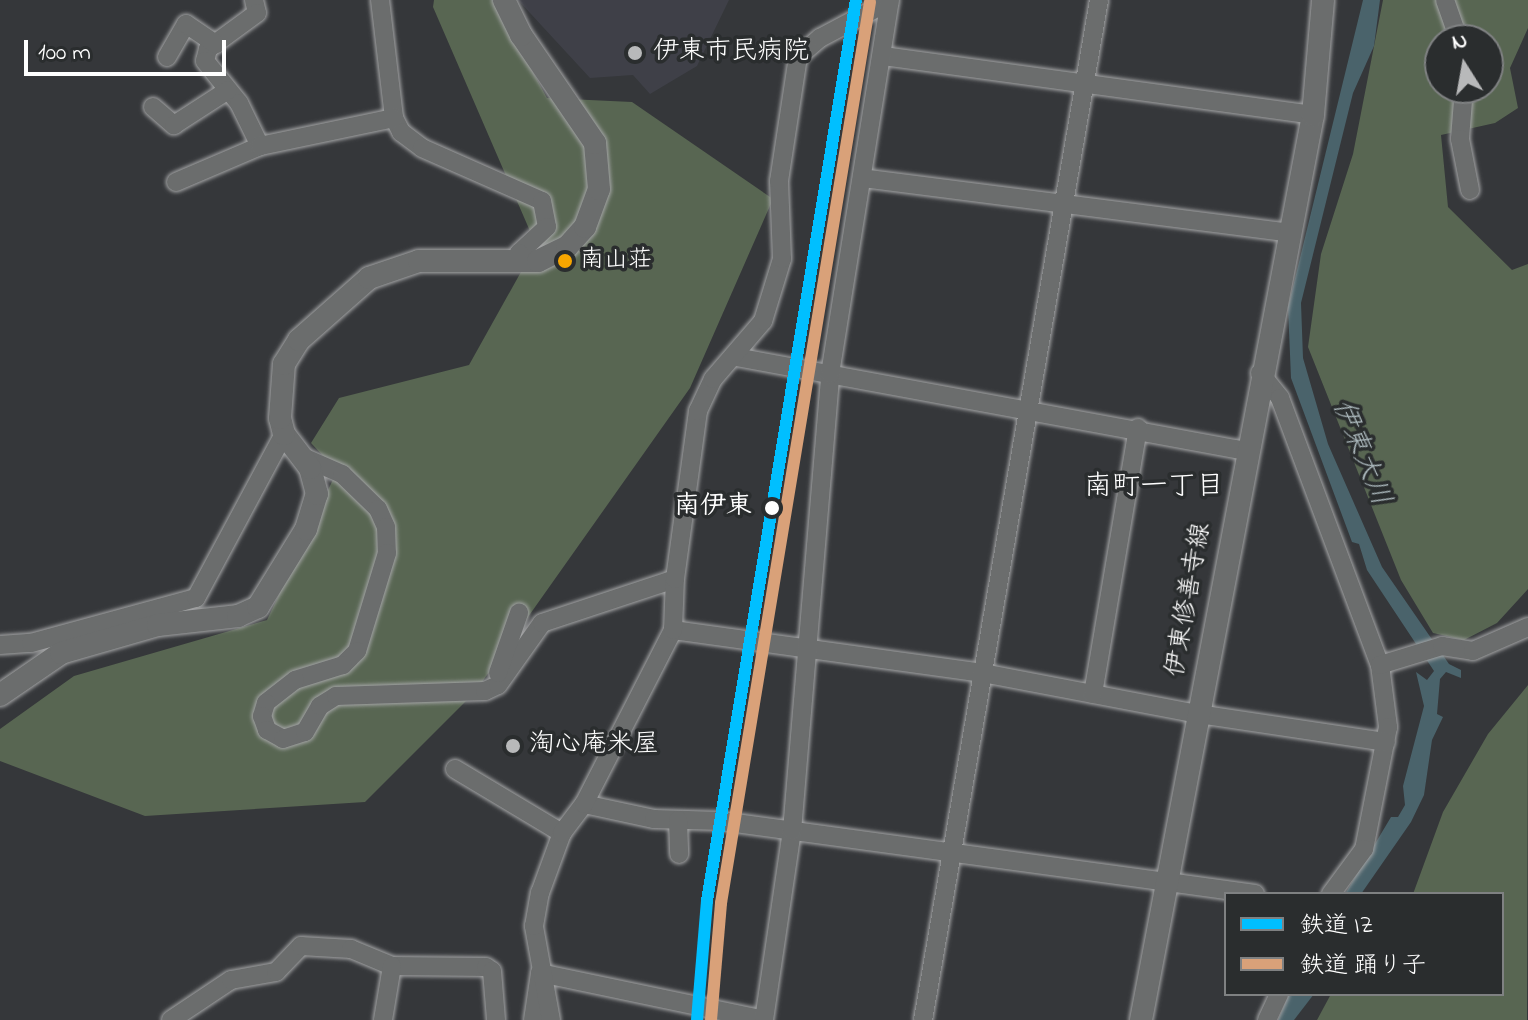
<!DOCTYPE html>
<html>
<head>
<meta charset="utf-8">
<style>
  body { margin:0 }
  #map { position:relative; width:1528px; height:1020px; overflow:hidden; background:#35373a; font-family:"Indie Flower","Klee One",sans-serif }
  div>[style] { position:absolute }
  .built>* { inset:0; background:#3f4048 }
  .green>* { inset:0; background:#586652 }
  .water>* { inset:0; background:#4a636b }
  .roads { filter:drop-shadow(0 0 2px #a4a5a6) drop-shadow(0 0 2px #a4a5a6) }
  .minor>* { height:18px; margin:-9px; padding:0 9px; transform-origin:9px; border-radius:9px; background:#6b6d6d }
  .major>* { height:22px; margin:-11px; padding:0 11px; transform-origin:11px; border-radius:11px; background:#6b6d6d }
  .rail-1>* { height:12px; margin:-6px; padding:0 6px; transform-origin:6px; border-radius:6px; background:#00bfff }
  .rail-2>* { height:12px; margin:-6px; padding:0 6px; transform-origin:6px; border-radius:6px; background:#d9a179 }
  .dots>* { width:22px; height:22px; translate:-50% -50%; box-sizing:border-box; border:4px solid #2a2d2e; border-radius:50% }
  span { translate:-50% -50%; white-space:nowrap; text-align:center; line-height:1.15; -webkit-text-stroke:7px #2a2d2e; paint-order:stroke }
  .bus-label { font-size:24px; color:#fff }
  .left { translate:0 -50%; text-align:left }
  .poi-label { font-size:26px; color:#fff }
  .stop-label { font-size:26px; color:#fff; font-weight:700 }
  .right { translate:-100% -50%; text-align:right }
  .street-label { font-size:26px; color:#fff }
  .water-label { font-size:28px; color:#aebbbf; font-style:italic }
  .neighbourhood-label { font-size:28px; color:#fff }
  .legend { position:absolute; left:1224px; top:892px; width:280px; height:104px; box-sizing:border-box; background:#2a2d2e; border:2px solid #7f8182; margin:0; padding:10px 14px; list-style:none; font-size:24px; color:#fff }
  .legend li { display:flex; align-items:center; gap:16px; height:40px }
  .legend b { width:40px; border:2px solid #7f8182 }
  .north { position:absolute; left:1424px; top:24px; width:80px; height:80px; box-sizing:border-box; background:#2a2d2e; border:2px solid #7f8182; border-radius:50%; rotate:349deg; font-size:22px; font-weight:700; line-height:32px; text-align:center; color:#fff }
  .north::after { content:''; display:block; margin:auto; width:28px; height:36px; background:#b8b9ba; clip-path:polygon(50% 0,100% 100%,50% 72%,0 100%) }
  .scale { position:absolute; left:24px; top:40px; width:202px; height:36px; box-sizing:border-box; border:4px solid #fff; border-top:0; padding-left:10px; font-size:24px; line-height:28px; white-space:nowrap; color:#fff; -webkit-text-stroke:6px #2a2d2e; paint-order:stroke }
</style>
</head>
<body>
<div id="map">
  <div class="built">
    <div style="clip-path:polygon(518px 0,729px 0,697px 66px,650px 94px,633px 75px,590px 78px)"></div>
  </div>
  <div class="green">
    <div style="clip-path:polygon(434px 0,494px 0,547px 98px,632px 102px,773px 199px,690px 388px,475px 692px,365px 802px,145px 816px,0 761px,0 729px,74px 676px,267px 620px,337px 471px,311px 443px,339px 398px,469px 365px,536px 245px,433px 7px)"></div>
    <div style="clip-path:polygon(evenodd,1383px 0,1528px 0,1528px 28px,1510px 68px,1518px 108px,1495px 123px,1441px 135px,1448px 207px,1512px 270px,1528px 264px,1528px 589px,1497px 623px,1464px 640px,1433px 633px,1401px 580px,1308px 347px,1321px 254px,1353px 154px,1383px 0,1440px 40px,1488px 40px,1488px 88px,1440px 88px,1440px 40px)"></div>
    <div style="clip-path:polygon(1528px 685px,1527px 1020px,1317px 1020px,1331px 994px,1502px 994px,1502px 894px,1413px 894px,1443px 812px,1488px 734px)"></div>
  </div>
  <div class="water">
    <div style="clip-path:polygon(1363px 0,1380px 0,1374px 46px,1353px 93px,1301px 303px,1303px 358px,1328px 444px,1382px 567px,1449px 664px,1461px 670px,1461px 678px,1446px 672px,1440px 679px,1437px 714px,1443px 717px,1432px 740px,1424px 795px,1411px 822px,1361px 894px,1345px 894px,1391px 817px,1398px 817px,1405px 805px,1403px 786px,1424px 706px,1416px 672px,1427px 680px,1434px 671px,1367px 570px,1359px 544px,1352px 542px,1291px 378px,1288px 307px)"></div>
    <div style="clip-path:polygon(1289px 994px,1314px 994px,1294px 1020px,1278px 1020px)"></div>
  </div>
  <div class="roads">
    <div class="minor">
      <div style="left:254px;top:0;width:13px;rotate:77deg"></div>
      <div style="left:257px;top:13px;width:61px;rotate:143.7deg"></div>
      <div style="left:208px;top:49px;width:12px;rotate:104deg"></div>
      <div style="left:205px;top:61px;width:54px;rotate:51deg"></div>
      <div style="left:239px;top:103px;width:48px;rotate:64deg"></div>
      <div style="left:380px;top:0;width:119px;rotate:83.2deg"></div>
      <div style="left:394px;top:118px;width:16px;rotate:63deg"></div>
      <div style="left:401px;top:132px;width:26px;rotate:37deg"></div>
      <div style="left:422px;top:148px;width:131px;rotate:23.8deg"></div>
      <div style="left:542px;top:201px;width:26px;rotate:79deg"></div>
      <div style="left:547px;top:227px;width:38px;rotate:137deg"></div>
      <div style="left:519px;top:253px;width:10px;rotate:96deg"></div>
      <div style="left:1445px;top:0;width:42px;rotate:70.7deg"></div>
      <div style="left:883px;top:56px;width:434px;rotate:7.8deg"></div>
      <div style="left:167px;top:57px;width:38px;rotate:-60deg"></div>
      <div style="left:186px;top:24px;width:36px;rotate:34deg"></div>
      <div style="left:1464px;top:88px;width:51px;rotate:94.5deg"></div>
      <div style="left:1460px;top:139px;width:52px;rotate:78.9deg"></div>
      <div style="left:153px;top:107px;width:28px;rotate:41deg"></div>
      <div style="left:174px;top:125px;width:64px;rotate:-32.9deg"></div>
      <div style="left:862px;top:178px;width:431px;rotate:7.3deg"></div>
      <div style="left:176px;top:182px;width:91px;rotate:-23.2deg"></div>
      <div style="left:260px;top:146px;width:137px;rotate:-11.8deg"></div>
      <div style="left:736px;top:357px;width:519px;rotate:10.44deg"></div>
      <div style="left:1260px;top:373px;width:32px;rotate:51deg"></div>
      <div style="left:1280px;top:398px;width:285px;rotate:69.5deg"></div>
      <div style="left:1380px;top:665px;width:63px;rotate:82.6deg"></div>
      <div style="left:1388px;top:727px;width:124px;rotate:101.1deg"></div>
      <div style="left:1364px;top:849px;width:56px;rotate:126.3deg"></div>
      <div style="left:303px;top:457px;width:43px;rotate:23.6deg"></div>
      <div style="left:342px;top:474px;width:50px;rotate:44.2deg"></div>
      <div style="left:378px;top:509px;width:20px;rotate:66deg"></div>
      <div style="left:386px;top:527px;width:26px;rotate:88deg"></div>
      <div style="left:387px;top:553px;width:102px;rotate:107deg"></div>
      <div style="left:357px;top:651px;width:20px;rotate:135deg"></div>
      <div style="left:343px;top:665px;width:50px;rotate:162.6deg"></div>
      <div style="left:295px;top:680px;width:37px;rotate:142deg"></div>
      <div style="left:266px;top:703px;width:14px;rotate:107deg"></div>
      <div style="left:262px;top:716px;width:15px;rotate:70deg"></div>
      <div style="left:267px;top:730px;width:18px;rotate:29deg"></div>
      <div style="left:283px;top:739px;width:23px;rotate:-18deg"></div>
      <div style="left:305px;top:732px;width:30px;rotate:-60deg"></div>
      <div style="left:320px;top:706px;width:19px;rotate:-32deg"></div>
      <div style="left:336px;top:696px;width:149px;rotate:-1.9deg"></div>
      <div style="left:485px;top:691px;width:14px;rotate:-25deg"></div>
      <div style="left:498px;top:685px;width:76px;rotate:-54.6deg"></div>
      <div style="left:542px;top:623px;width:140px;rotate:-18.3deg"></div>
      <div style="left:673px;top:630px;width:313px;rotate:7.9deg"></div>
      <div style="left:983px;top:673px;width:219px;rotate:10.8deg"></div>
      <div style="left:1198px;top:714px;width:190px;rotate:8.5deg"></div>
      <div style="left:0;top:645px;width:31px;rotate:-4deg"></div>
      <div style="left:31px;top:643px;width:171px;rotate:-15.3deg"></div>
      <div style="left:196px;top:598px;width:186px;rotate:-61.8deg"></div>
      <div style="left:1380px;top:665px;width:65px;rotate:-17deg"></div>
      <div style="left:1442px;top:646px;width:31px;rotate:9deg"></div>
      <div style="left:1473px;top:651px;width:60px;rotate:-23.6deg"></div>
      <div style="left:498px;top:673px;width:64px;rotate:-70.7deg"></div>
      <div style="left:1093px;top:694px;width:270px;rotate:-80.4deg"></div>
      <div style="left:455px;top:769px;width:125px;rotate:30.9deg"></div>
      <div style="left:584px;top:804px;width:72px;rotate:12.1deg"></div>
      <div style="left:654px;top:819px;width:67px;rotate:1.7deg"></div>
      <div style="left:721px;top:821px;width:539px;rotate:7.78deg"></div>
      <div style="left:678px;top:820px;width:34px;rotate:88deg"></div>
      <div style="left:392px;top:966px;width:94px;rotate:0.6deg"></div>
      <div style="left:486px;top:967px;width:7px;rotate:34deg"></div>
      <div style="left:492px;top:971px;width:49px;rotate:85.3deg"></div>
      <div style="left:171px;top:1020px;width:72px;rotate:-33.7deg"></div>
      <div style="left:231px;top:980px;width:46px;rotate:-10.1deg"></div>
      <div style="left:276px;top:972px;width:36px;rotate:-46deg"></div>
      <div style="left:301px;top:946px;width:50px;rotate:3.4deg"></div>
      <div style="left:351px;top:949px;width:44px;rotate:22.5deg"></div>
      <div style="left:392px;top:966px;width:55px;rotate:99.5deg"></div>
      <div style="left:533px;top:1020px;width:48px;rotate:-81.5deg"></div>
      <div style="left:540px;top:973px;width:229px;rotate:11.8deg"></div>
      <div style="left:551px;top:1020px;width:96px;rotate:-100.3deg"></div>
      <div style="left:534px;top:926px;width:34px;rotate:-80deg"></div>
      <div style="left:540px;top:893px;width:64px;rotate:-69.9deg"></div>
      <div style="left:562px;top:833px;width:36px;rotate:-53deg"></div>
      <div style="left:584px;top:804px;width:195px;rotate:-62.9deg"></div>
      <div style="left:673px;top:630px;width:51px;rotate:-87.8deg"></div>
      <div style="left:675px;top:579px;width:170px;rotate:-82.2deg"></div>
      <div style="left:698px;top:411px;width:35px;rotate:-65deg"></div>
      <div style="left:713px;top:379px;width:77px;rotate:-49.2deg"></div>
      <div style="left:763px;top:321px;width:65px;rotate:-73deg"></div>
      <div style="left:782px;top:259px;width:78px;rotate:-92.2deg"></div>
      <div style="left:779px;top:181px;width:125px;rotate:-81.3deg"></div>
      <div style="left:798px;top:57px;width:29px;rotate:-41deg"></div>
      <div style="left:820px;top:38px;width:79px;rotate:-27.9deg"></div>
      <div style="left:764px;top:1020px;width:191px;rotate:-81.6deg"></div>
      <div style="left:792px;top:831px;width:459px;rotate:-85.2deg"></div>
      <div style="left:830px;top:374px;width:379px;rotate:-80.9deg"></div>
      <div style="left:923px;top:1020px;width:1035px;rotate:-80.21deg"></div>
      <div style="left:1267px;top:1020px;width:29px;rotate:-65deg"></div>
    </div>
    <div class="major">
      <div style="left:0;top:695px;width:74px;rotate:-34.5deg"></div>
      <div style="left:61px;top:653px;width:101px;rotate:-16.1deg"></div>
      <div style="left:158px;top:625px;width:81px;rotate:-6.4deg"></div>
      <div style="left:238px;top:616px;width:22px;rotate:-24deg"></div>
      <div style="left:258px;top:607px;width:92px;rotate:-58.4deg"></div>
      <div style="left:306px;top:529px;width:37px;rotate:-73deg"></div>
      <div style="left:317px;top:494px;width:27px;rotate:-105deg"></div>
      <div style="left:310px;top:468px;width:43px;rotate:-127.4deg"></div>
      <div style="left:284px;top:434px;width:16px;rotate:-104deg"></div>
      <div style="left:280px;top:418px;width:54px;rotate:-85.8deg"></div>
      <div style="left:284px;top:364px;width:28px;rotate:-58deg"></div>
      <div style="left:299px;top:340px;width:94px;rotate:-41.5deg"></div>
      <div style="left:369px;top:278px;width:53px;rotate:-18.8deg"></div>
      <div style="left:419px;top:261px;width:119px"></div>
      <div style="left:538px;top:261px;width:32px;rotate:-26deg"></div>
      <div style="left:567px;top:247px;width:27px;rotate:-48deg"></div>
      <div style="left:585px;top:227px;width:40px;rotate:-69.8deg"></div>
      <div style="left:599px;top:189px;width:46px;rotate:-95deg"></div>
      <div style="left:595px;top:143px;width:131px;rotate:-124.4deg"></div>
      <div style="left:521px;top:35px;width:39px;rotate:-116deg"></div>
      <div style="left:1141px;top:1020px;width:921px;rotate:-79.24deg"></div>
      <div style="left:1313px;top:115px;width:115px;rotate:-85deg"></div>
    </div>
  </div>
  <div class="rail-1">
    <div style="left:697px;top:1020px;width:119px;rotate:-85.2deg"></div>
    <div style="left:707px;top:901px;width:913px;rotate:-80.61deg"></div>
  </div>
  <div class="rail-2">
    <div style="left:711px;top:1020px;width:117px;rotate:-85.1deg"></div>
    <div style="left:721px;top:903px;width:913px;rotate:-80.61deg"></div>
  </div>
  <div class="dots">
    <div style="left:635px;top:53px;background:#b8b9ba"></div>
    <div style="left:565px;top:261px;background:#f7a600"></div>
    <div style="left:772px;top:508px;background:#fff"></div>
    <div style="left:513px;top:746px;background:#b8b9ba"></div>
  </div>
  <div class="bus-label">
    <span class="left" style="left:580px;top:261px">南山荘</span>
  </div>
  <div class="poi-label">
    <span class="left" style="left:653px;top:53px">伊東市民病院</span>
    <span class="left" style="left:529px;top:746px">淘心庵米屋</span>
  </div>
  <div class="stop-label">
    <span class="right" style="left:752px;top:508px">南伊東</span>
  </div>
  <div class="street-label">
    <span style="left:1190px;top:600px;rotate:-80deg">伊東修善寺線</span>
  </div>
  <div class="water-label">
    <span style="left:1360px;top:453px;rotate:68deg">伊東大川</span>
  </div>
  <div class="neighbourhood-label">
    <span style="left:1154px;top:488px">南町一丁目</span>
  </div>
  <ul class="legend">
  <li><b style="height:10px;background:#00bfff"></b>鉄道 IZ</li>
  <li><b style="height:10px;background:#d9a179"></b>鉄道 踊り子</li>
  </ul>
  <div class="north">N</div>
  <div class="scale">100 m</div>
</div>
</body>
</html>
